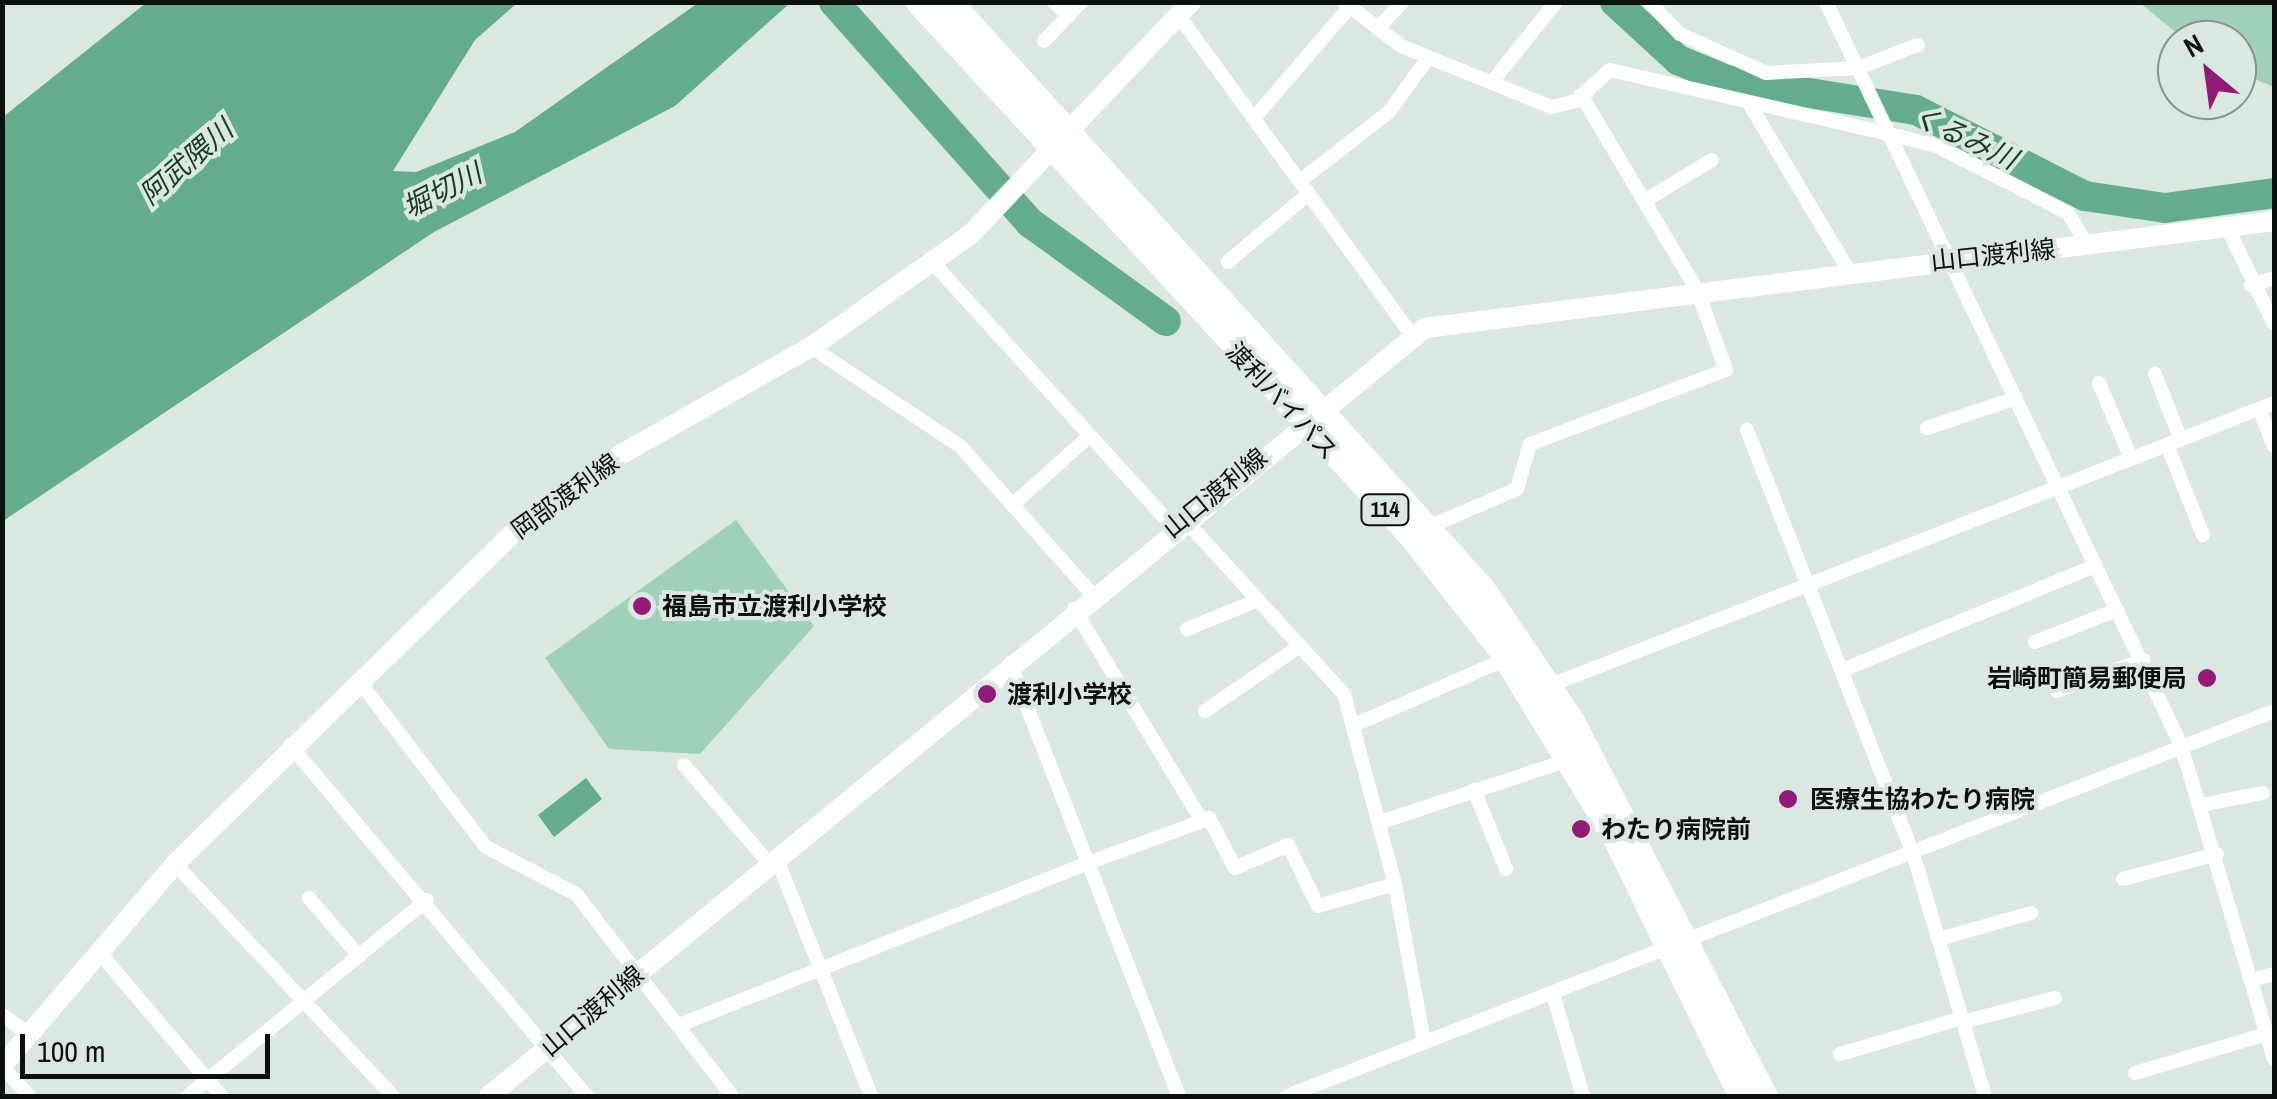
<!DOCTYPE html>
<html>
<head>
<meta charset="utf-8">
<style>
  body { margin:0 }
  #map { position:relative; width:2277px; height:1099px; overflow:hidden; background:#dae8e1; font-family:"Archivo Narrow","Noto Sans JP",sans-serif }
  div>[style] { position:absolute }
  .green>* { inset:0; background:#a1d0b9 }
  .water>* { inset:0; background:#64ad8c }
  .river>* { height:30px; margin:-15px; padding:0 15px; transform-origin:15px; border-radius:15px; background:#64ad8c }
  .street>* { height:14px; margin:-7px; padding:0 7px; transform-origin:7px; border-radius:7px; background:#fff }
  .secondary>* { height:20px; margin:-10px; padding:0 10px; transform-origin:10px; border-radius:10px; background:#fff }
  .highway>* { height:25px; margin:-12.5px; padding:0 12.5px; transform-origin:12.5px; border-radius:12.5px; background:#fff }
  .dots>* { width:28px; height:28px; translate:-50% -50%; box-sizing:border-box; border:5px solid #dae8e1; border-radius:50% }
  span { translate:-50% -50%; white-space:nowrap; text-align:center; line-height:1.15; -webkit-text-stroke:8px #dae8e1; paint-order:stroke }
  .shield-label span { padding:2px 8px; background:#dae8e1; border:2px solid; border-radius:8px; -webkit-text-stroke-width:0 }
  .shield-label { font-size:22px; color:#0c110f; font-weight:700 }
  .street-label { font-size:25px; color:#0c110f }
  .poi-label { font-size:25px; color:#0c110f; font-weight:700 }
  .left { translate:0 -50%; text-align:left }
  .right { translate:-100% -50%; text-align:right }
  .water-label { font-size:28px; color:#183a2b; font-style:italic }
  .frame { position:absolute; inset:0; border:5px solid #0c110f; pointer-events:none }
  .north { position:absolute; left:2157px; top:20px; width:100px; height:100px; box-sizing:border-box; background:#dae8e1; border:2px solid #88928d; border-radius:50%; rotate:331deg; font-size:28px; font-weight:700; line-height:40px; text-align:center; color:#0c110f }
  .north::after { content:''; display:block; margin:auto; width:35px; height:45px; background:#931a76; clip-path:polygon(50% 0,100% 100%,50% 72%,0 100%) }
  .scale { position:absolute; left:20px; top:1034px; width:250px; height:45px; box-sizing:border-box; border:5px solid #0c110f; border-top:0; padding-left:12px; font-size:30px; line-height:35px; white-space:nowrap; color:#0c110f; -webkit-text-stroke:8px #dae8e1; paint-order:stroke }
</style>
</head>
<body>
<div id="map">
  <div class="green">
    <div style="clip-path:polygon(2140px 3px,2274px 3px,2274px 87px,2237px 72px,2237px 40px,2185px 40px)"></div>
    <div style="clip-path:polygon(736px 520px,814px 626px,700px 754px,609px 749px,545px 658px)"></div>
  </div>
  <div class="water">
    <div style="clip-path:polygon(146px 3px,517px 3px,475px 40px,393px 171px,416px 172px,515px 132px,698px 3px,790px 3px,675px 106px,434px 232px,3px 521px,3px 117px)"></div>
    <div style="clip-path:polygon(586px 778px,602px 799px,554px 837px,538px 815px)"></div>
  </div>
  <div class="river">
    <div style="left:834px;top:2px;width:294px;rotate:48.4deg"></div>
    <div style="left:1029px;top:222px;width:169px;rotate:35.9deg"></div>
    <div style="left:1615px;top:2px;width:86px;rotate:42.6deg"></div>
    <div style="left:1678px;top:60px;width:53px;rotate:22.2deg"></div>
    <div style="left:1727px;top:80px;width:191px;rotate:9deg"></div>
    <div style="left:1916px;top:110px;width:190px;rotate:27deg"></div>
    <div style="left:2085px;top:196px;width:81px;rotate:8.5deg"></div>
    <div style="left:2165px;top:208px;width:110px;rotate:-7.8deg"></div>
  </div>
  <div class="street">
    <div style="left:1054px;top:2px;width:20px;rotate:45deg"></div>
    <div style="left:1344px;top:2px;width:72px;rotate:37.7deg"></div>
    <div style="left:1401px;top:46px;width:162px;rotate:22.1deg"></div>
    <div style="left:1551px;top:107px;width:26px;rotate:-13deg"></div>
    <div style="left:1576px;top:101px;width:46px;rotate:-42.4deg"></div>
    <div style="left:1610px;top:70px;width:286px;rotate:12.9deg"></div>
    <div style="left:1889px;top:134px;width:677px;rotate:64.46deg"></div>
    <div style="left:2181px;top:745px;width:327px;rotate:73.5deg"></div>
    <div style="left:1649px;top:2px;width:45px;rotate:45.9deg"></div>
    <div style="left:1680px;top:34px;width:94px;rotate:24.4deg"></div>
    <div style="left:1766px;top:73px;width:92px;rotate:-3.1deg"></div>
    <div style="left:1858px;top:68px;width:64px;rotate:-21deg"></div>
    <div style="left:1826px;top:2px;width:146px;rotate:64.5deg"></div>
    <div style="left:1889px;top:134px;width:49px;rotate:14deg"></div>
    <div style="left:1937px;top:146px;width:147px;rotate:27.1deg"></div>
    <div style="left:2068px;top:213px;width:37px;rotate:59deg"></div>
    <div style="left:1179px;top:16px;width:395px;rotate:53.9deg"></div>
    <div style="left:1378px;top:28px;width:35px;rotate:-47deg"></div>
    <div style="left:1044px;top:41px;width:54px;rotate:-46.5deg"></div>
    <div style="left:1492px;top:82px;width:101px;rotate:-51.4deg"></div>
    <div style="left:1750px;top:105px;width:193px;rotate:59.2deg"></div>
    <div style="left:1255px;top:117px;width:152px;rotate:-49.3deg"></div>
    <div style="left:1300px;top:181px;width:113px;rotate:-37.8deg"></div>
    <div style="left:1389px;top:112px;width:67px;rotate:-54.2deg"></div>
    <div style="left:1646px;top:200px;width:77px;rotate:-31.2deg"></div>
    <div style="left:2229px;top:231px;width:103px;rotate:64.2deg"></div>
    <div style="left:1228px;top:262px;width:106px;rotate:-40.4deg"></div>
    <div style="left:933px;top:263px;width:357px;rotate:47.7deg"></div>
    <div style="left:2251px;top:285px;width:24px;rotate:-17deg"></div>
    <div style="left:811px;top:347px;width:179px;rotate:33.6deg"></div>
    <div style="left:960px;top:446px;width:198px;rotate:48.3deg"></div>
    <div style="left:2155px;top:374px;width:71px;rotate:68.5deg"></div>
    <div style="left:2099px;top:383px;width:82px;rotate:66.9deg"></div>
    <div style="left:2259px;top:409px;width:40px;rotate:68deg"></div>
    <div style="left:1927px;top:428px;width:94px;rotate:-18.6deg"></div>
    <div style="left:1747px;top:430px;width:451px;rotate:68.6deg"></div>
    <div style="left:1912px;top:850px;width:257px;rotate:73.5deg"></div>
    <div style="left:2167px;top:445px;width:97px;rotate:68.2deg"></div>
    <div style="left:1016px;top:502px;width:94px;rotate:-42deg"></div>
    <div style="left:1184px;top:519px;width:237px;rotate:47.6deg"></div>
    <div style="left:1344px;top:694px;width:197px;rotate:75deg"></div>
    <div style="left:1433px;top:525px;width:91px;rotate:-23.2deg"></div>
    <div style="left:1517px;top:489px;width:47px;rotate:-73.9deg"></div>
    <div style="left:1530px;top:444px;width:210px;rotate:-20.7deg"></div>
    <div style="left:1726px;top:370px;width:85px;rotate:-109.9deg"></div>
    <div style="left:1697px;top:290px;width:227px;rotate:-120.7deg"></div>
    <div style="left:1187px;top:629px;width:77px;rotate:-22.2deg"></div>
    <div style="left:2035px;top:642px;width:88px;rotate:-21.3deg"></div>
    <div style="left:1010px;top:663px;width:215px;rotate:68.7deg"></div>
    <div style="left:1088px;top:863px;width:121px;rotate:-20.2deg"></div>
    <div style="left:1202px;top:821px;width:248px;rotate:-121.1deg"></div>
    <div style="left:1845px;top:669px;width:270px;rotate:-22.4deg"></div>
    <div style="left:359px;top:681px;width:209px;rotate:52.6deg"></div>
    <div style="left:486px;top:847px;width:102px;rotate:27.6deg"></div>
    <div style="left:576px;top:894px;width:255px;rotate:52.3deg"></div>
    <div style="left:1551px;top:685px;width:776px;rotate:-21.31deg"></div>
    <div style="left:2057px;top:691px;width:92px;rotate:-19.6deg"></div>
    <div style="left:1205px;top:711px;width:115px;rotate:-34.4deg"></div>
    <div style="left:1359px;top:723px;width:160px;rotate:-23.5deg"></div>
    <div style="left:290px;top:745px;width:460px;rotate:49.8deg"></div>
    <div style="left:684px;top:765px;width:130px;rotate:49.1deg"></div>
    <div style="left:1474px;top:790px;width:85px;rotate:67.9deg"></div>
    <div style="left:2201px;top:805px;width:63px;rotate:-11deg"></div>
    <div style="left:1202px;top:821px;width:8px;rotate:-23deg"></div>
    <div style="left:1209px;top:818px;width:56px;rotate:62.5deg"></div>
    <div style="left:1235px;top:868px;width:58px;rotate:-23.5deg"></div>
    <div style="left:1288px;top:845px;width:68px;rotate:63.8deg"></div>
    <div style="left:1318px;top:906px;width:80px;rotate:-15.9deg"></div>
    <div style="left:1395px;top:884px;width:161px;rotate:79.6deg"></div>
    <div style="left:1384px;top:821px;width:197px;rotate:-18.3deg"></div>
    <div style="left:776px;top:857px;width:257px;rotate:68.3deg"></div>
    <div style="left:175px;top:864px;width:318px;rotate:46.8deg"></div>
    <div style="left:2123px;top:879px;width:97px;rotate:-14.9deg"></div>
    <div style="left:309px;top:898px;width:77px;rotate:49.2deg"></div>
    <div style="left:1939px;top:939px;width:96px;rotate:-15.8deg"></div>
    <div style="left:99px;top:952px;width:189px;rotate:49.7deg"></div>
    <div style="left:2252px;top:980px;width:23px;rotate:-15deg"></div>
    <div style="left:1553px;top:994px;width:106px;rotate:73.6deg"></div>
    <div style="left:2px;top:1015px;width:37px;rotate:35deg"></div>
    <div style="left:1963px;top:1022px;width:95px;rotate:-14.6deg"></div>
    <div style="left:679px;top:1025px;width:440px;rotate:-21.6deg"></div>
    <div style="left:1088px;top:863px;width:250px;rotate:68.7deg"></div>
    <div style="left:1840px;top:1054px;width:127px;rotate:-16.4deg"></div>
    <div style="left:2px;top:1066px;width:40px;rotate:48deg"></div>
    <div style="left:2135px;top:1073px;width:138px;rotate:-16.5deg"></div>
    <div style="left:188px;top:1096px;width:309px;rotate:-39.4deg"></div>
    <div style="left:1287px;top:1096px;width:1059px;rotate:-21.31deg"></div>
  </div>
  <div class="secondary">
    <div style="left:2px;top:1066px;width:266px;rotate:-49.4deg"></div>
    <div style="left:175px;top:864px;width:482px;rotate:-44.4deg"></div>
    <div style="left:519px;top:527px;width:106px;rotate:-36.5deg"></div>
    <div style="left:604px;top:464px;width:238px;rotate:-29.5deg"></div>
    <div style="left:811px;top:347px;width:194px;rotate:-35.2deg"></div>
    <div style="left:970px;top:235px;width:321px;rotate:-46.5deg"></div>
    <div style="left:489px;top:1096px;width:1211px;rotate:-39.37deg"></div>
    <div style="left:1425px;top:328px;width:856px;rotate:-7.18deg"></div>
  </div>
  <div class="highway">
    <div style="left:918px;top:2px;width:725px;rotate:47.29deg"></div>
    <div style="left:1410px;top:535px;width:145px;rotate:51.7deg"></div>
    <div style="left:1500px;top:649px;width:223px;rotate:58.7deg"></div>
    <div style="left:1616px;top:840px;width:285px;rotate:64deg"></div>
    <div style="left:950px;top:2px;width:791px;rotate:47.77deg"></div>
    <div style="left:1482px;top:588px;width:161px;rotate:55.9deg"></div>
    <div style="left:1572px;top:721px;width:422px;rotate:62.8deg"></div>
  </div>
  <div class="dots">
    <div style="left:642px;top:606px;background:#931a76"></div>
    <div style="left:2207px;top:678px;background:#931a76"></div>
    <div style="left:987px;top:694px;background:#931a76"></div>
    <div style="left:1788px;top:799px;background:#931a76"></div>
    <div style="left:1581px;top:829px;background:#931a76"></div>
  </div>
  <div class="shield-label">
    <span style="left:1385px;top:510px">114</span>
  </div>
  <div class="street-label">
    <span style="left:1993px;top:255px;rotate:-6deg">山口渡利線</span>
    <span style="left:1282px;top:401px;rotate:47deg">渡利バイパス</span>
    <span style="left:1215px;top:493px;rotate:-39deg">山口渡利線</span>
    <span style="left:565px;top:496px;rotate:-36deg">岡部渡利線</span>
    <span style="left:592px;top:1011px;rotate:-40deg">山口渡利線</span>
  </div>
  <div class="poi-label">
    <span class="left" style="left:662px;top:606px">福島市立渡利小学校</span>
    <span class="right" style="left:2187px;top:678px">岩崎町簡易郵便局</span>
    <span class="left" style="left:1007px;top:694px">渡利小学校</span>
    <span class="left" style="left:1810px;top:799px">医療生協わたり病院</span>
    <span class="left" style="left:1601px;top:829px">わたり病院前</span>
  </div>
  <div class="water-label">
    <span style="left:1965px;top:137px;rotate:25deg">くるみ川</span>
    <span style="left:186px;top:162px;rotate:-41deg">阿武隈川</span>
    <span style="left:442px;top:190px;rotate:-27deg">堀切川</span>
  </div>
  <div class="frame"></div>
  <div class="north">N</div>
  <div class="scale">100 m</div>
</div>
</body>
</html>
